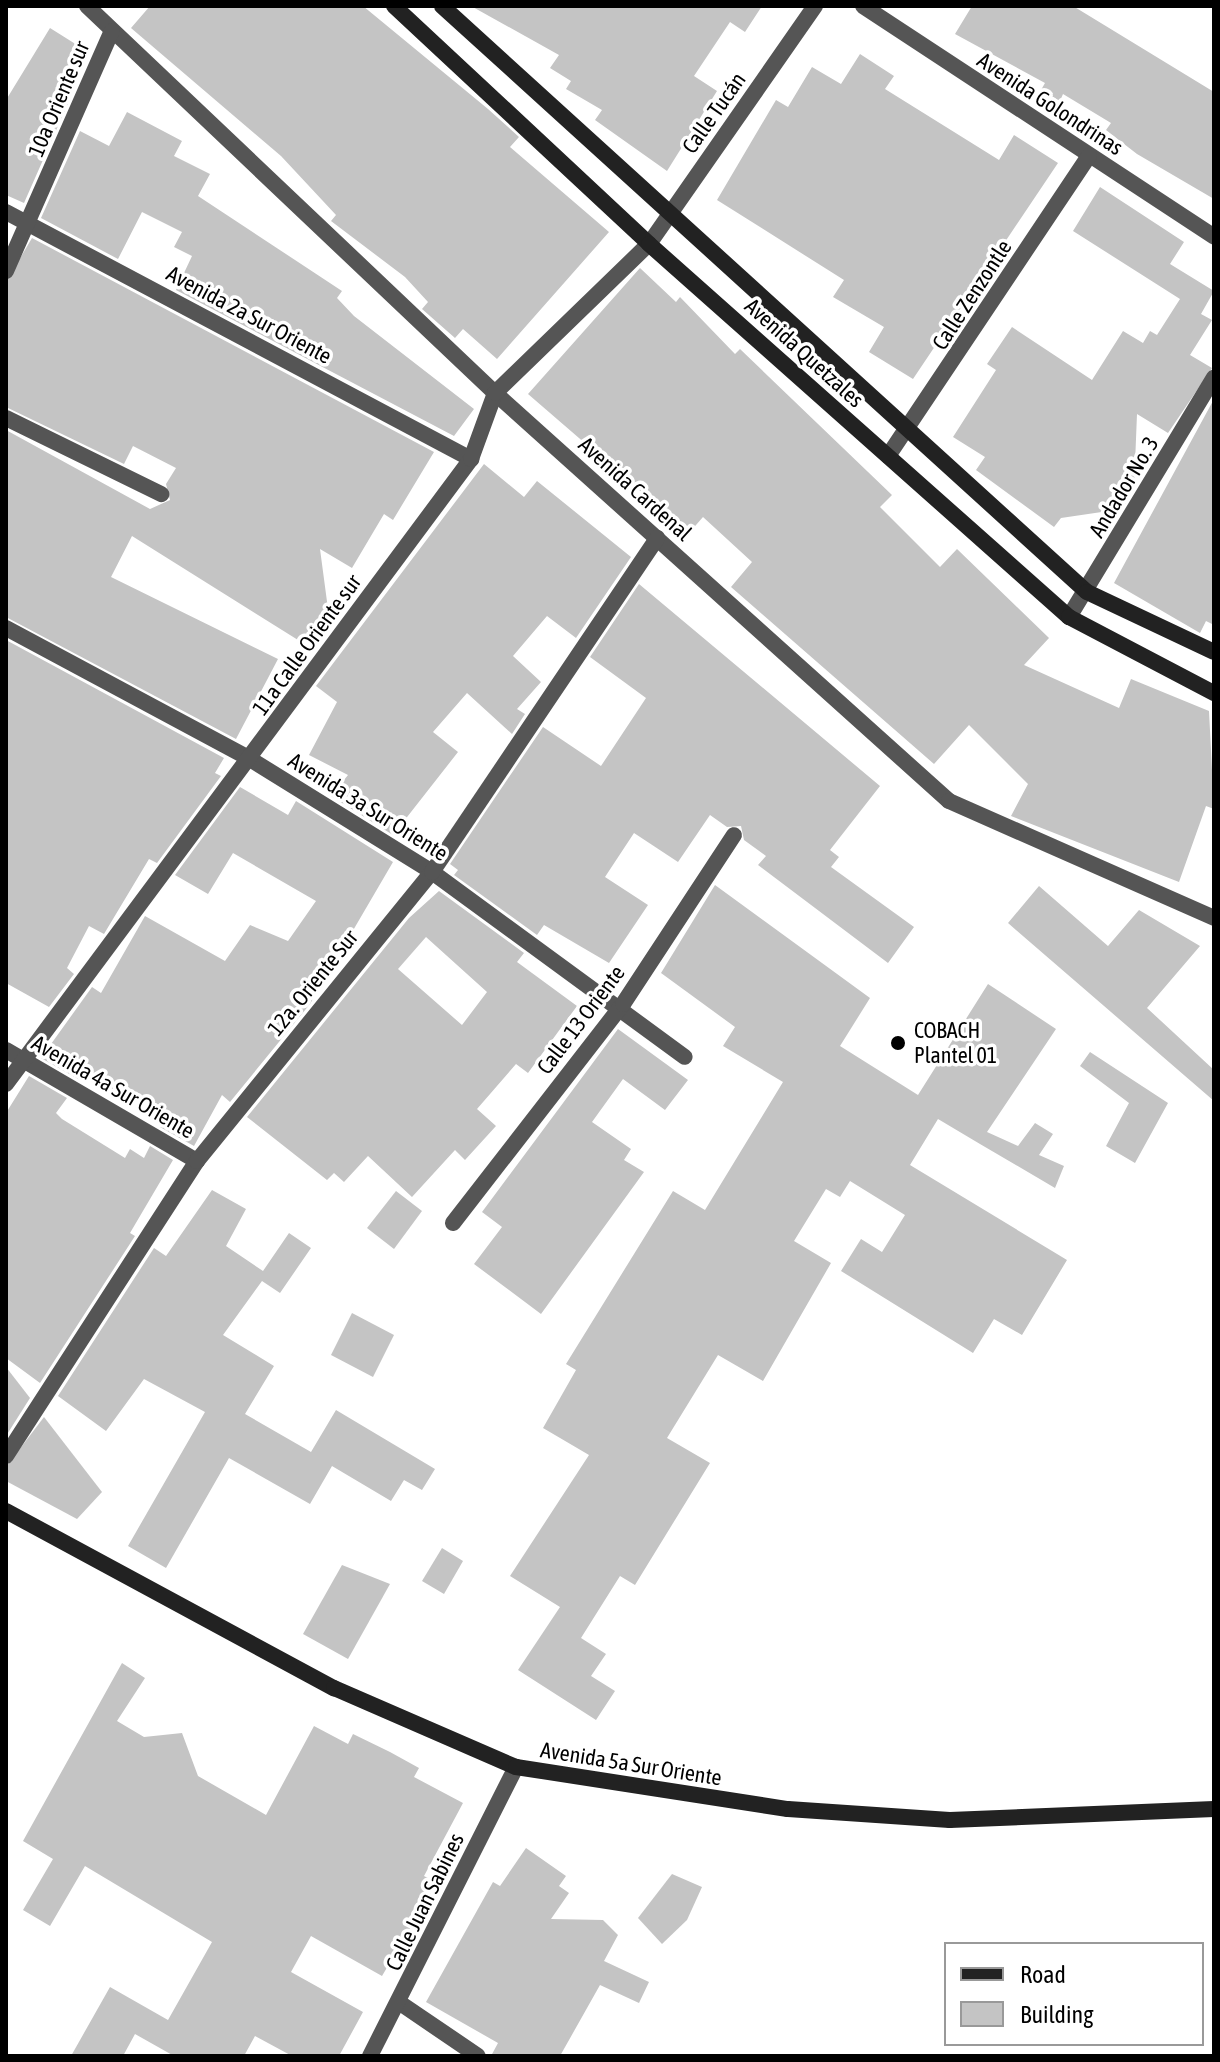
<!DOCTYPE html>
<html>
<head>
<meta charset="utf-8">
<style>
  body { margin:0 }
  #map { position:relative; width:1220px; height:2062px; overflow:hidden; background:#fff; font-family:"Asap Condensed",sans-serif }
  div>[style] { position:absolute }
  .building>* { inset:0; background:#c4c4c4 }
  .street>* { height:16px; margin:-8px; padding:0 8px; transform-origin:8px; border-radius:8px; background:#555 }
  .secondary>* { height:16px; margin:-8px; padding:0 8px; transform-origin:8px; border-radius:8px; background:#222 }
  .dots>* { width:22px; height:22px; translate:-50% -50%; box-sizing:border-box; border:4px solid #fff; border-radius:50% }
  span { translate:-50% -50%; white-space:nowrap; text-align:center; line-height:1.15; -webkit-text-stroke:7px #fff; paint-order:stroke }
  .street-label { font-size:22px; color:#000 }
  .poi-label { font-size:22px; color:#000 }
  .left { translate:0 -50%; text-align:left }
  .frame { position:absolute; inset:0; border:8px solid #000; pointer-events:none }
  .legend { position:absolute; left:944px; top:1942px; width:260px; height:104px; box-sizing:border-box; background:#fff; border:2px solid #999; margin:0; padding:10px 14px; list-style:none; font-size:24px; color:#000 }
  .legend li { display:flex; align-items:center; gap:16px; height:40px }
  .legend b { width:40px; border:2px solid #999 }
</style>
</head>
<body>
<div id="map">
  <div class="building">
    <div style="clip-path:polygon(150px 6px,363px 6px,488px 109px,519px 137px,510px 147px,609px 232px,497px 359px,463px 329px,455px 338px,422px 309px,428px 302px,405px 277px,331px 221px,336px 215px,281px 156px,131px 28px)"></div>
    <div style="clip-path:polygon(471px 6px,762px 6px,745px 32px,730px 22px,694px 76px,717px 91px,667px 171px,595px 120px,602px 110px,566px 89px,571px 81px,550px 68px,559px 55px)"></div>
    <div style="clip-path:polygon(972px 6px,1073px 6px,1214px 92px,1214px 199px,1137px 154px,1106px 130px,1111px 123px,1063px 94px,1060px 101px,1041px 90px,1045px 83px,955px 34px)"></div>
    <div style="clip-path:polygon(50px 28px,85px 50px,57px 95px,69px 101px,24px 203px,6px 195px,6px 100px)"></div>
    <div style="clip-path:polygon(860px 54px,894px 76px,885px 89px,999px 160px,1014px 135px,1058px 163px,913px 379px,869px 352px,884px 327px,833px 297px,844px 280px,717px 200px,776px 100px,788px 107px,812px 67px,841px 84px)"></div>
    <div style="clip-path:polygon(127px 112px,182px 141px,174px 156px,210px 174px,198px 196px,342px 291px,337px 298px,354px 316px,474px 409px,454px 436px,176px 290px,192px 256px,174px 247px,182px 232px,142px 212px,118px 259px,41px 218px,80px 131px,109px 146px)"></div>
    <div style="clip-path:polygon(1100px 187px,1184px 242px,1170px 264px,1214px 291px,1201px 314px,1212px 320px,1190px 355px,1212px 368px,1168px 433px,1137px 414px,1134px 489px,1122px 509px,1061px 518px,1054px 527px,976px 470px,985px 457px,953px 437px,996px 370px,987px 364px,1012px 327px,1092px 380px,1123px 331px,1143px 343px,1150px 331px,1157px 335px,1180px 299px,1073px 231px)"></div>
    <div style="clip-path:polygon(32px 238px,434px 452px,393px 520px,384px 514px,352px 568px,320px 549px,328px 609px,306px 645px,132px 536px,111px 577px,278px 659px,236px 739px,6px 617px,6px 430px,150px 509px,170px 500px,166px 484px,176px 468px,133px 446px,124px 464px,6px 407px,6px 282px)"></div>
    <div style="clip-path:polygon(640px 268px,676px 302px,680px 297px,735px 354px,740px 349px,892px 495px,880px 507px,940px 567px,957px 549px,1049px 638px,1024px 665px,1119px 708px,1131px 679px,1209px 711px,1214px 809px,1206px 806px,1179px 882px,1011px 816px,1028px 784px,969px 725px,934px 764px,731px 587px,752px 562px,703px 517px,689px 533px,528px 394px)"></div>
    <div style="clip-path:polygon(1214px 399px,1214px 625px,1206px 621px,1200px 633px,1114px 583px)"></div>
    <div style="clip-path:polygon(484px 464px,524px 497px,537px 481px,631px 557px,576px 638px,547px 616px,513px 656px,541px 682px,517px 709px,525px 714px,512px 734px,467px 693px,433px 732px,458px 752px,393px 835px,331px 796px,348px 775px,309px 755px,337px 702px,316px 686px)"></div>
    <div style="clip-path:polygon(639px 584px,880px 786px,830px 850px,839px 857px,831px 867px,914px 927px,888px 963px,758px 865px,766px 856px,744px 840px,741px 826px,727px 827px,710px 815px,678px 862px,634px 833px,605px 877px,648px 905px,609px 963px,544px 925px,537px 935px,454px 875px,458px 870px,450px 864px,543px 727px,601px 766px,646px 698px,590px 657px)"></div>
    <div style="clip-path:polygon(6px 640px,224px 758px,215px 773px,221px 776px,157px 863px,149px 859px,104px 934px,89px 926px,67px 968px,74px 974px,49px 1007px,6px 983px)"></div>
    <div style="clip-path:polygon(240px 787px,288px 815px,296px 801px,393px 862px,310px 1004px,230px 1102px,222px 1095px,194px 1146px,160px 1127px,164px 1119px,128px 1092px,121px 1102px,85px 1074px,80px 1080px,41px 1058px,92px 987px,101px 993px,145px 916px,225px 961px,250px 925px,288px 941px,316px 901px,233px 853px,208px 894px,175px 875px)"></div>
    <div style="clip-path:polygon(715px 885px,870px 998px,840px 1046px,918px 1095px,988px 984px,1056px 1029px,987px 1132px,1018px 1146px,1035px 1123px,1053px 1134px,1039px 1155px,1064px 1166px,1055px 1188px,980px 1144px,985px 1136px,980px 1144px,938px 1119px,910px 1165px,1067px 1260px,1022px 1335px,994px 1319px,973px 1353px,841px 1271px,861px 1239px,882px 1252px,905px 1215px,850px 1181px,840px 1197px,826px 1189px,794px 1241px,831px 1263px,763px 1381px,718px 1355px,667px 1438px,710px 1463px,635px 1585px,620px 1576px,581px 1638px,606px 1654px,591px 1676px,615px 1691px,596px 1720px,518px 1670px,560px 1607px,510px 1576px,589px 1455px,543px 1428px,576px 1370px,566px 1364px,673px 1191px,705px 1210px,783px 1082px,723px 1046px,735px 1027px,661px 973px)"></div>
    <div style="clip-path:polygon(1039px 886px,1108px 946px,1139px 910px,1200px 946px,1147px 1008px,1214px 1070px,1214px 1101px,1008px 923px)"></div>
    <div style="clip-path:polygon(evenodd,439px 891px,524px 953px,517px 962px,577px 1006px,528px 1073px,516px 1064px,477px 1109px,496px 1126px,465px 1160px,455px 1150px,412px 1197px,368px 1156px,344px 1182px,334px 1173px,327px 1180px,247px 1117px,409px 918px,439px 891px,426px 937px,487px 992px,462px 1025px,398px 969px,426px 937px)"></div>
    <div style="clip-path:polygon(618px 1029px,688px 1080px,665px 1110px,623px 1079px,592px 1122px,631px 1149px,624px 1160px,644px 1172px,541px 1314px,474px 1264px,502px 1227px,482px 1212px)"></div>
    <div style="clip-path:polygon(1090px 1052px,1168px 1103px,1135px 1163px,1106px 1146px,1129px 1103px,1080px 1066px)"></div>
    <div style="clip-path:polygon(29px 1076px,67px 1098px,56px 1113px,62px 1119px,125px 1158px,130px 1149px,144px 1158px,150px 1146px,173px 1160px,130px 1233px,135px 1236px,40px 1383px,6px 1358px,6px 1113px)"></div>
    <div style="clip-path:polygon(212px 1190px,246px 1209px,226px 1246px,263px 1271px,289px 1233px,311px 1248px,280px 1293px,262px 1281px,223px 1335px,274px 1366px,245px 1414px,311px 1452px,336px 1410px,435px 1469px,422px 1490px,404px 1480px,391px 1501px,332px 1466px,310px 1504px,229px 1458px,166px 1568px,128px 1546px,205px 1412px,144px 1379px,106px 1431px,58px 1396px,154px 1248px,166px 1256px)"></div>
    <div style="clip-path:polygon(396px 1191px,422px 1211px,394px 1249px,367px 1228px)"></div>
    <div style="clip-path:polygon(352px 1313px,394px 1335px,373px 1377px,331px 1355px)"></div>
    <div style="clip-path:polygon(6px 1367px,30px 1398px,6px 1436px)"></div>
    <div style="clip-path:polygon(44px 1417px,102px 1492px,77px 1519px,6px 1481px,6px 1467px)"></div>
    <div style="clip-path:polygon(442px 1548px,463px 1561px,444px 1594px,422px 1581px)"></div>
    <div style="clip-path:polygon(342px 1565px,390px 1584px,348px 1659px,303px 1634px)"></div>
    <div style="clip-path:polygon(122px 1663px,145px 1678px,117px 1721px,144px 1737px,182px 1733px,198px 1776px,266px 1815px,314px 1726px,348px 1744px,353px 1734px,390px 1752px,419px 1768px,414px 1777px,463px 1803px,424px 1876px,437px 1883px,382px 1976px,311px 1936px,291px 1972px,363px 2012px,339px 2056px,292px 2056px,255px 2036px,244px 2056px,174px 2056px,135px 2034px,123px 2056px,71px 2056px,110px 1987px,168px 2020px,212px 1942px,85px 1866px,50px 1926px,23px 1910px,53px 1859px,23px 1841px)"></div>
    <div style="clip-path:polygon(526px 1848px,566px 1876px,559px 1886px,569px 1893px,551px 1919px,603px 1920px,618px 1935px,604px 1961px,649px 1982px,639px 2003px,600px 1985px,560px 2056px,491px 2056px,498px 2043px,426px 2002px,493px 1882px,500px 1886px)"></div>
    <div style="clip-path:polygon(672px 1874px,702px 1887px,687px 1920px,662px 1944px,638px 1918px)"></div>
  </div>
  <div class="street">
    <div style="left:87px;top:6px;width:562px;rotate:43.49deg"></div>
    <div style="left:495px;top:393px;width:610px;rotate:41.95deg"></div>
    <div style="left:949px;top:801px;width:290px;rotate:23.8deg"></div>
    <div style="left:863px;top:6px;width:420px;rotate:33.3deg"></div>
    <div style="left:6px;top:212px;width:527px;rotate:27.98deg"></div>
    <div style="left:6px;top:271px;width:262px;rotate:-66.2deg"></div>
    <div style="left:6px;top:418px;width:173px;rotate:26.1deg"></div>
    <div style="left:888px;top:456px;width:361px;rotate:-56.2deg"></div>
    <div style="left:1069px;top:617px;width:280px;rotate:-58.8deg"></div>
    <div style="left:6px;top:628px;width:277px;rotate:28.2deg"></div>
    <div style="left:250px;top:759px;width:214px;rotate:31.8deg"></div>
    <div style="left:432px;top:872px;width:313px;rotate:36.2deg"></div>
    <div style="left:6px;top:1050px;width:221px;rotate:30.2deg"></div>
    <div style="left:6px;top:1084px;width:779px;rotate:-53.35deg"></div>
    <div style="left:471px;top:459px;width:70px;rotate:-70deg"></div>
    <div style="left:495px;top:393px;width:214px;rotate:-44.1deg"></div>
    <div style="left:649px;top:244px;width:290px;rotate:-55.1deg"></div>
    <div style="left:453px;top:1223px;width:277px;rotate:-52.2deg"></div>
    <div style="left:623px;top:1004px;width:202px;rotate:-56.7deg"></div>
    <div style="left:6px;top:1456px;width:351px;rotate:-57.1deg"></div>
    <div style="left:197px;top:1161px;width:372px;rotate:-50.9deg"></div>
    <div style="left:432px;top:872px;width:403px;rotate:-56deg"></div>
    <div style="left:400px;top:2003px;width:94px;rotate:34.2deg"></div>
    <div style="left:370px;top:2056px;width:324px;rotate:-63.2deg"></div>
  </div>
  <div class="secondary">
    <div style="left:394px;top:6px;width:349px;rotate:43deg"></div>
    <div style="left:649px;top:244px;width:562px;rotate:41.61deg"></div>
    <div style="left:1069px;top:617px;width:164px;rotate:27.7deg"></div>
    <div style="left:442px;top:6px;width:871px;rotate:42.26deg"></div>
    <div style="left:1087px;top:592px;width:140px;rotate:25.3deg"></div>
    <div style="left:6px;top:1511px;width:373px;rotate:28.4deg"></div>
    <div style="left:334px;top:1688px;width:198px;rotate:23.5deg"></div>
    <div style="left:516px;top:1767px;width:275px;rotate:8.8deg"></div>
    <div style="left:788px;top:1809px;width:162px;rotate:3.9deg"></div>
    <div style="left:950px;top:1820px;width:264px;rotate:-2.4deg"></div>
  </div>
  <div class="dots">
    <div style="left:898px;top:1043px;background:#000"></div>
  </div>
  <div class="street-label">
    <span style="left:59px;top:99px;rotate:-67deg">10a Oriente sur</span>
    <span style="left:1050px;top:104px;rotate:33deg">Avenida Golondrinas</span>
    <span style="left:714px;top:113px;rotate:-55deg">Calle Tucán</span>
    <span style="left:972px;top:295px;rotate:-57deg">Calle Zenzontle</span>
    <span style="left:249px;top:315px;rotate:28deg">Avenida 2a Sur Oriente</span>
    <span style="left:804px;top:353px;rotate:42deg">Avenida Quetzales</span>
    <span style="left:1124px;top:487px;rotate:-59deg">Andador No. 3</span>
    <span style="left:635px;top:489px;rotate:42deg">Avenida Cardenal</span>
    <span style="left:307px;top:645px;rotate:-54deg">11a Calle Oriente sur</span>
    <span style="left:368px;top:807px;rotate:32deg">Avenida 3a Sur Oriente</span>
    <span style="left:313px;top:983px;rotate:-51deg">12a. Oriente Sur</span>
    <span style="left:581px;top:1020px;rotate:-53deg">Calle 13 Oriente</span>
    <span style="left:113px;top:1087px;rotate:30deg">Avenida 4a Sur Oriente</span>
    <span style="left:631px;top:1764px;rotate:9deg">Avenida 5a Sur Oriente</span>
    <span style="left:425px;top:1902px;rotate:-64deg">Calle Juan Sabines</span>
  </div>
  <div class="poi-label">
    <span class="left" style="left:914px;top:1043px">COBACH<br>Plantel 01</span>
  </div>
  <div class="frame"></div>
  <ul class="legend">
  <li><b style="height:10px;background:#222"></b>Road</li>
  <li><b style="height:22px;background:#c4c4c4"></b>Building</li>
  </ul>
</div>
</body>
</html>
